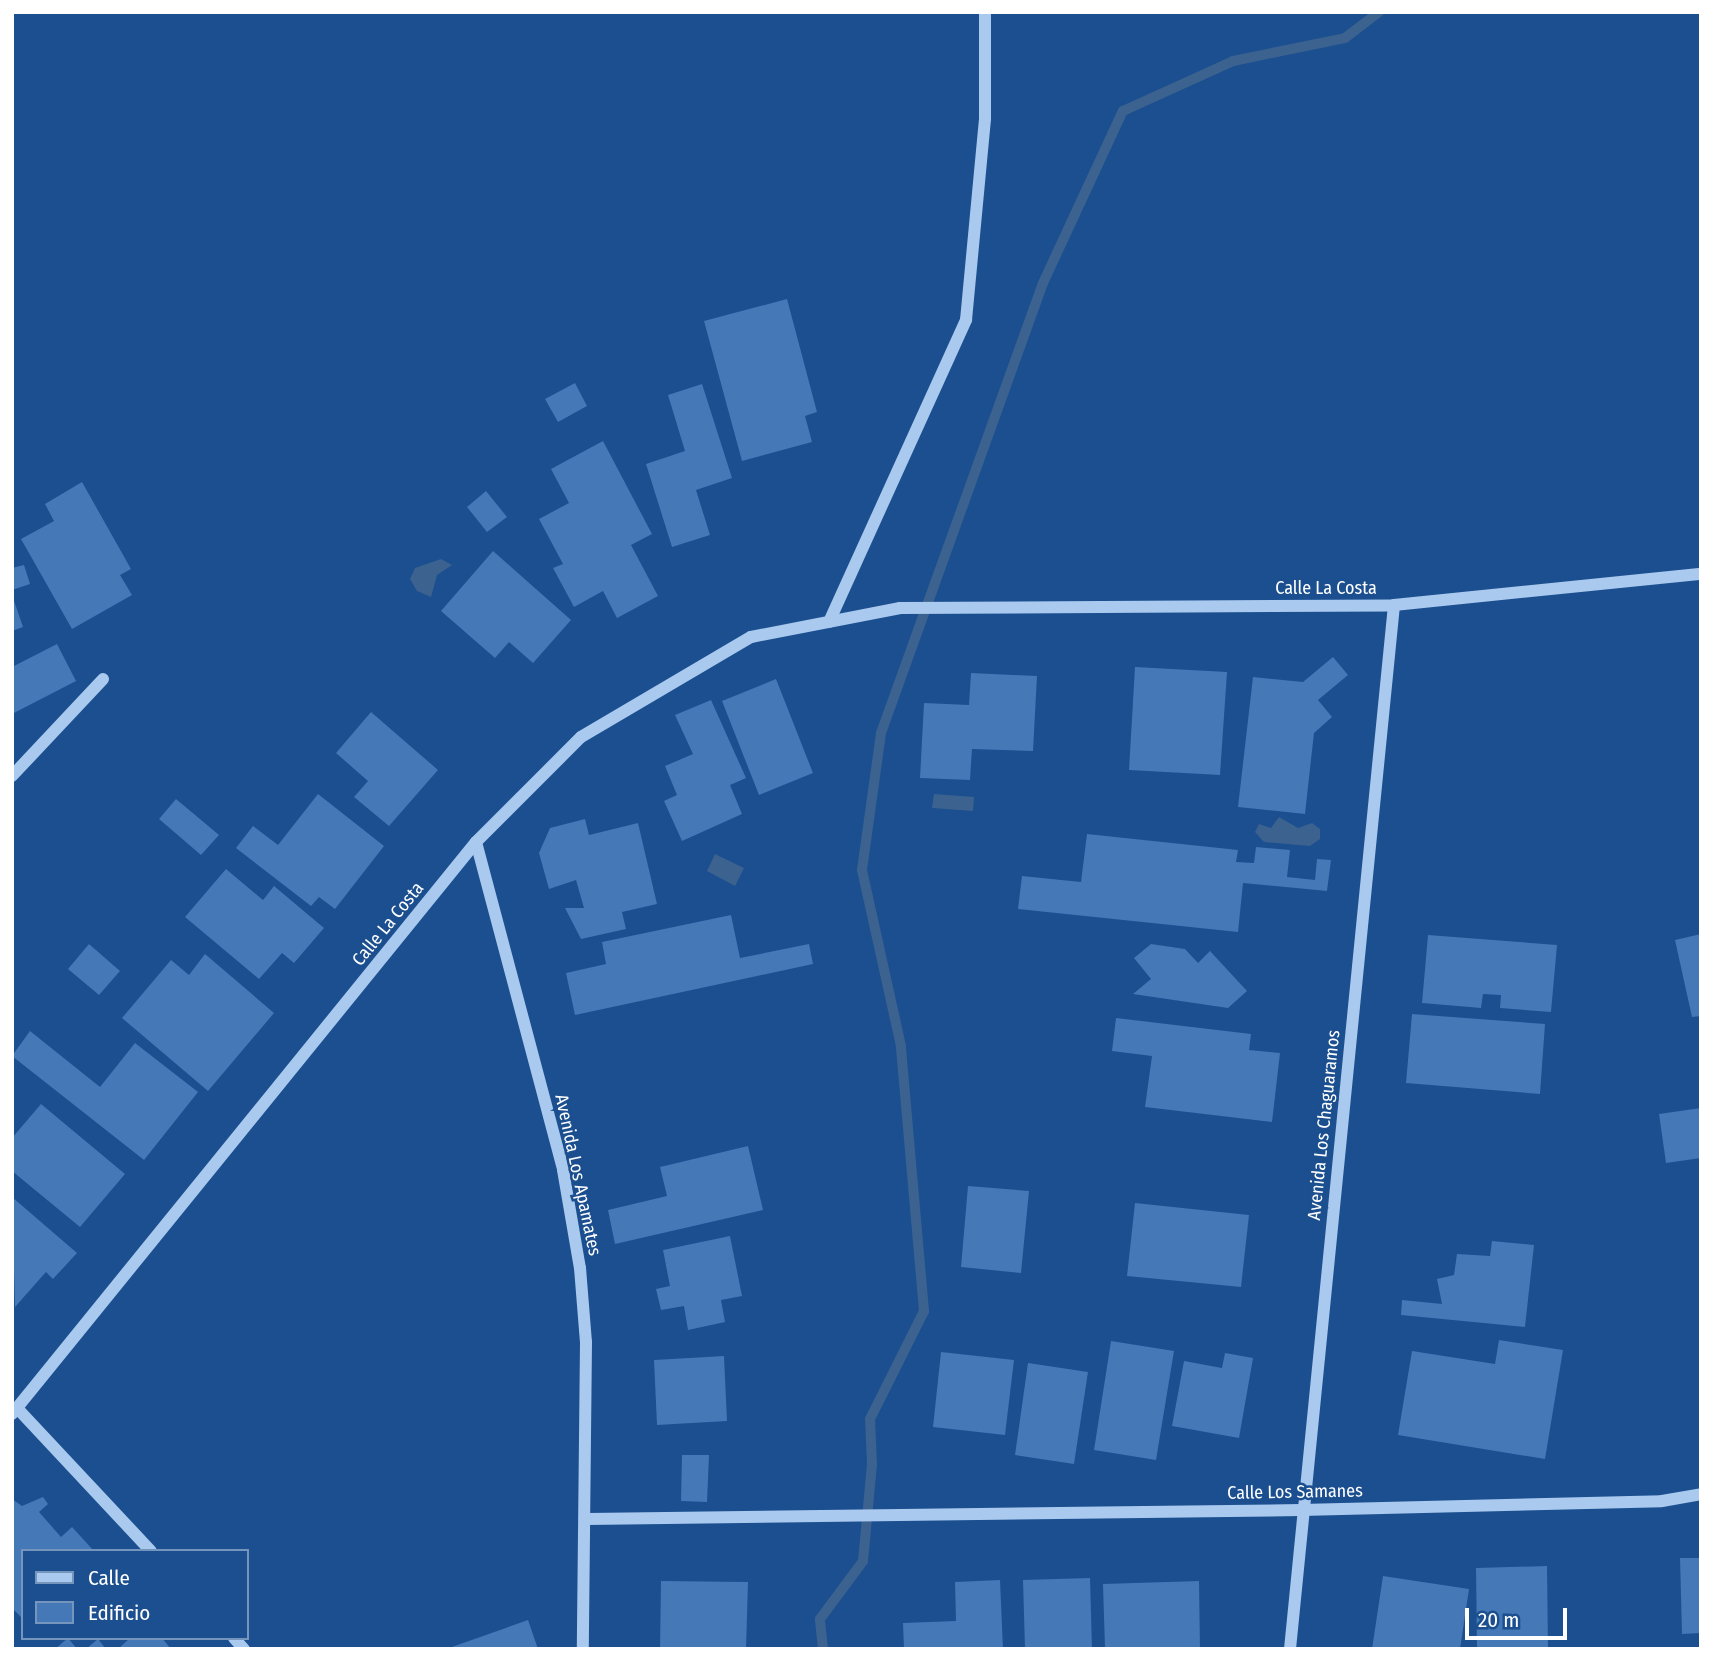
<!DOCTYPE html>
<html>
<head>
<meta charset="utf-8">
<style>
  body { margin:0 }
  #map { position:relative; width:1713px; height:1661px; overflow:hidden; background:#1b4f8f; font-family:"Fira Sans Condensed",sans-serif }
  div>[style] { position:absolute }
  .water>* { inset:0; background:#3c6290 }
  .stream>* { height:10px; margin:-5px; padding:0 5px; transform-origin:5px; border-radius:5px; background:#3c6290 }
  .building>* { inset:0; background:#4478b7 }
  .minor>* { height:12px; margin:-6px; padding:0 6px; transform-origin:6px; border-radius:6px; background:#a9c9ee }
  span { translate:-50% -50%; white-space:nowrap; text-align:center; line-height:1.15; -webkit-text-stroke:5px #1b4f8f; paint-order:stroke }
  .street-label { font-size:18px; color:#fff }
  .frame { position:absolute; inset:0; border:14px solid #fff; pointer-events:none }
  .legend { position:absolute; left:21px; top:1549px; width:228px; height:91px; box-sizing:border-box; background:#1b4f8f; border:2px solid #7695bc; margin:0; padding:9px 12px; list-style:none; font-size:21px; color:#fff }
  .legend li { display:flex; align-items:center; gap:14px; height:35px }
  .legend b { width:35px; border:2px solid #7695bc }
  .scale { position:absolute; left:1465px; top:1608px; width:102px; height:32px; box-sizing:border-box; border:4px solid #fff; border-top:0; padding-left:9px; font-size:21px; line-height:24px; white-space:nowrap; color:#fff; -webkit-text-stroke:5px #1b4f8f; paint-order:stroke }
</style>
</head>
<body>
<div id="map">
  <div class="water">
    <div style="clip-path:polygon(441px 559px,452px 565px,437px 575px,431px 597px,417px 591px,410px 579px,415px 568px)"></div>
    <div style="clip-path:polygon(934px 794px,974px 797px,973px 811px,932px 808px)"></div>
    <div style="clip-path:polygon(1279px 817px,1298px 828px,1312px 823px,1320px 829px,1320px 839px,1310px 846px,1264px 842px,1255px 832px,1259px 824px,1271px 828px)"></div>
    <div style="clip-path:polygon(715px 854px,744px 868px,735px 886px,707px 871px)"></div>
  </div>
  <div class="stream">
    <div style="left:823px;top:1649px;width:30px;rotate:-96deg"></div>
    <div style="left:820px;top:1619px;width:72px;rotate:-53.4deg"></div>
    <div style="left:863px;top:1561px;width:97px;rotate:-84.7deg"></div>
    <div style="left:872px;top:1464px;width:45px;rotate:-92.5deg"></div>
    <div style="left:870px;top:1419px;width:121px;rotate:-63.4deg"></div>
    <div style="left:924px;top:1311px;width:266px;rotate:-95deg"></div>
    <div style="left:901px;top:1046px;width:180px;rotate:-102.5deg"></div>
    <div style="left:862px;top:870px;width:138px;rotate:-82.1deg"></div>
    <div style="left:881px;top:733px;width:478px;rotate:-70.2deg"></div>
    <div style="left:1043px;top:283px;width:190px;rotate:-65.1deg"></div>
    <div style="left:1123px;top:111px;width:121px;rotate:-24.4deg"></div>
    <div style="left:1233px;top:61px;width:114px;rotate:-11.6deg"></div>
    <div style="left:1345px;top:38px;width:43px;rotate:-37.4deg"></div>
  </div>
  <div class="building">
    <div style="clip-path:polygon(787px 299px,817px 412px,805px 416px,812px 442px,742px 461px,704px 321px)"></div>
    <div style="clip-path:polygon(575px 383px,587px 406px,558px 422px,545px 399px)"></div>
    <div style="clip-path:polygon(702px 384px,732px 478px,696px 490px,710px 535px,672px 547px,646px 464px,685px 451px,668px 395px)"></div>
    <div style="clip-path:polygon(603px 441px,652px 534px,631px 545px,658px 596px,617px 618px,603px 591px,574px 607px,553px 568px,563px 564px,539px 519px,569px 503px,551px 469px)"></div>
    <div style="clip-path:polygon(82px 482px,131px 569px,120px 575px,132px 595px,72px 629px,21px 539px,54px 521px,45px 504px)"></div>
    <div style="clip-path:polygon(486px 491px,507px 517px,487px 532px,467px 507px)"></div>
    <div style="clip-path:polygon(493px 551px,571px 620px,533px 663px,509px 642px,495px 658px,441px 611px)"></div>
    <div style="clip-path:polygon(24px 565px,30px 584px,12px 590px,12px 568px)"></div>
    <div style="clip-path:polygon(12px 595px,23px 627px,12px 631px)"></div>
    <div style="clip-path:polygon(57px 644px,76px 681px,12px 714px,12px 667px)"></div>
    <div style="clip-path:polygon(1333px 657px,1348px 675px,1318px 700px,1332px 717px,1314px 733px,1305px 814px,1238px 807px,1253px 677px,1303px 682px)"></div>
    <div style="clip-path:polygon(1135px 667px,1227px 672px,1220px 775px,1129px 770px)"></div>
    <div style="clip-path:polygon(971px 673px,1037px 676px,1033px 751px,972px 749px,970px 780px,920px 778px,924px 703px,969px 705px)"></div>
    <div style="clip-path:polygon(776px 679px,813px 773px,759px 795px,722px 701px)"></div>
    <div style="clip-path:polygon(711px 700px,746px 778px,730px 785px,742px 814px,682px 841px,664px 801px,677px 795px,665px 766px,693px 754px,675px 715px)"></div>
    <div style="clip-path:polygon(371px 712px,438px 770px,389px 826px,354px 797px,368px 781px,336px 753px)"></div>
    <div style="clip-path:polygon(318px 794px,384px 846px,335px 909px,319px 897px,311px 906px,236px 848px,253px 826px,278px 845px)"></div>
    <div style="clip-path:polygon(176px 799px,219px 835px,201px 855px,159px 819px)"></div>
    <div style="clip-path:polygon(585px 819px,589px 835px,638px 823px,657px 904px,622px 912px,626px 929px,581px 939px,565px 908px,584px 908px,576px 880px,549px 889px,539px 853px,550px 828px)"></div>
    <div style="clip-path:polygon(1087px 834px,1238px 850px,1236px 862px,1254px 863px,1256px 847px,1290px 850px,1287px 877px,1315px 880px,1317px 859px,1331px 860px,1327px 891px,1243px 883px,1238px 932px,1018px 909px,1022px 876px,1081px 882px)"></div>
    <div style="clip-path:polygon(226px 869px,263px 900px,274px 886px,324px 928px,294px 963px,282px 953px,259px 979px,185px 917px)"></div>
    <div style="clip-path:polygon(731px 915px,740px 958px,809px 944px,813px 964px,575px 1015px,566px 973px,606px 964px,602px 942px)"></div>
    <div style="clip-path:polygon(1701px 934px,1701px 1016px,1692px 1017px,1675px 940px)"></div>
    <div style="clip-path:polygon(1428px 935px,1557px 945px,1551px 1012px,1500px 1008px,1501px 995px,1483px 994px,1481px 1008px,1422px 1003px)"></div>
    <div style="clip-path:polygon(89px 944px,120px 971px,99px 995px,68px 969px)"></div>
    <div style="clip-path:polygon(1151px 944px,1185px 949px,1198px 963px,1210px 951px,1247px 991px,1228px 1008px,1133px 994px,1151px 979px,1134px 958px)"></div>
    <div style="clip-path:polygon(205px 954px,274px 1013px,208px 1091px,122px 1018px,171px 960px,189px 975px)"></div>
    <div style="clip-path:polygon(1412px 1014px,1545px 1024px,1540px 1094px,1406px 1083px)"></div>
    <div style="clip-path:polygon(1116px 1018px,1251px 1034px,1249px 1050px,1280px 1053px,1272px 1122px,1145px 1107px,1152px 1056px,1112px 1051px)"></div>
    <div style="clip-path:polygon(30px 1031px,100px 1087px,135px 1043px,198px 1092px,144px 1160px,12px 1056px)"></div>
    <div style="clip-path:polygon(41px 1104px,125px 1174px,80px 1227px,12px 1171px,12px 1138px)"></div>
    <div style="clip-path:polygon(1701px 1108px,1701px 1158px,1666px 1163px,1659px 1114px)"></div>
    <div style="clip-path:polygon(748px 1146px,763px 1210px,615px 1244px,608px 1210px,667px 1196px,660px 1167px)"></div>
    <div style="clip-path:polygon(968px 1186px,1029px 1191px,1021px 1273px,961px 1267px)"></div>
    <div style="clip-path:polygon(12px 1197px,77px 1253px,53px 1279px,46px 1272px,15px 1307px)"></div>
    <div style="clip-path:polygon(1135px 1203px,1249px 1215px,1241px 1287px,1127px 1276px)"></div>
    <div style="clip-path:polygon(730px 1236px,742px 1296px,721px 1300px,725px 1322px,688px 1330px,684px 1306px,661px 1310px,656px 1289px,670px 1286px,663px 1250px)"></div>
    <div style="clip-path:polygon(1492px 1241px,1534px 1245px,1525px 1327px,1401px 1315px,1402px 1300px,1442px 1304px,1437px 1279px,1454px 1275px,1457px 1254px,1490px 1256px)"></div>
    <div style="clip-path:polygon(1499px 1340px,1563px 1350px,1545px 1459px,1398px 1435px,1412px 1351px,1495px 1364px)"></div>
    <div style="clip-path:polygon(1111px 1341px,1174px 1351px,1156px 1460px,1094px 1450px)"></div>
    <div style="clip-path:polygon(941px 1352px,1014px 1360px,1005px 1435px,933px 1427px)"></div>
    <div style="clip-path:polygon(1225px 1353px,1253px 1358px,1239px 1438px,1172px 1426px,1184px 1361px,1222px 1368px)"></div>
    <div style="clip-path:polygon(724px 1356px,727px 1421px,657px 1425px,654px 1360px)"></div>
    <div style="clip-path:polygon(1028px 1363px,1088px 1372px,1074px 1464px,1015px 1455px)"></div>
    <div style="clip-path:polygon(682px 1455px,709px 1455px,707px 1502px,681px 1501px)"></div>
    <div style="clip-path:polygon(43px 1497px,48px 1504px,39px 1512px,61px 1537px,72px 1527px,94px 1551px,23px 1551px,23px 1619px,12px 1608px,12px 1499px,22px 1506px)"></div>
    <div style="clip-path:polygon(1680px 1558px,1701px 1558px,1701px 1633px,1682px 1634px)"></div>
    <div style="clip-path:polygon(1547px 1566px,1548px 1648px,1477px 1649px,1476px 1568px)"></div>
    <div style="clip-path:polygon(1383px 1576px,1469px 1589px,1460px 1649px,1372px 1649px)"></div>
    <div style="clip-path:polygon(1090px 1578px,1092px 1649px,1025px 1649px,1023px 1580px)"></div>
    <div style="clip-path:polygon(1000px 1580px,1003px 1649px,904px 1649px,903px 1623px,956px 1621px,955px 1582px)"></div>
    <div style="clip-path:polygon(661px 1581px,748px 1582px,746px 1649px,660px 1649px)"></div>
    <div style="clip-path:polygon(1199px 1581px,1200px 1649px,1105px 1649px,1103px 1584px)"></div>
    <div style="clip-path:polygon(528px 1620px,538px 1649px,449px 1649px,449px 1648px)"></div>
    <div style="clip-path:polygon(68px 1638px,77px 1649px,55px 1649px)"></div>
    <div style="clip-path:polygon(130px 1638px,162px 1638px,171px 1649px,118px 1649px)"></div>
    <div style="clip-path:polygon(98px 1639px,106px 1649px,86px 1649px)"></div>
  </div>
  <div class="minor">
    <div style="left:829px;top:622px;width:332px;rotate:-65.6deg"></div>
    <div style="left:966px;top:320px;width:202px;rotate:-84.6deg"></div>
    <div style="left:985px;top:119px;width:107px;rotate:-90deg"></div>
    <div style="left:12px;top:776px;width:133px;rotate:-46.8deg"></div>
    <div style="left:476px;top:842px;width:339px;rotate:75.1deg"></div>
    <div style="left:563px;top:1170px;width:99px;rotate:80.2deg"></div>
    <div style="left:580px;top:1268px;width:74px;rotate:85.4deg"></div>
    <div style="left:586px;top:1342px;width:307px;rotate:90.6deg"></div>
    <div style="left:17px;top:1408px;width:196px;rotate:46.9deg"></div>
    <div style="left:12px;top:1414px;width:737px;rotate:-50.95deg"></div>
    <div style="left:476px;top:842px;width:148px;rotate:-45deg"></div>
    <div style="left:581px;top:737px;width:197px;rotate:-30.5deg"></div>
    <div style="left:751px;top:637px;width:152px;rotate:-11deg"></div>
    <div style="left:900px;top:608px;width:494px;rotate:-0.3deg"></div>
    <div style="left:1394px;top:605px;width:309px;rotate:-5.8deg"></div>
    <div style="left:587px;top:1519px;width:714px;rotate:-0.72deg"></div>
    <div style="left:1301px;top:1510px;width:361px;rotate:-1.4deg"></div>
    <div style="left:1662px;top:1501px;width:40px;rotate:-10deg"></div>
    <div style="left:234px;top:1638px;width:15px;rotate:48deg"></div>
    <div style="left:1290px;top:1649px;width:1049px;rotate:-84.31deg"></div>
  </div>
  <div class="street-label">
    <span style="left:1326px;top:588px">Calle La Costa</span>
    <span style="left:388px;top:924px;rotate:-51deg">Calle La Costa</span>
    <span style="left:1324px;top:1125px;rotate:-84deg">Avenida Los Chaguaramos</span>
    <span style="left:578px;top:1175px;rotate:78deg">Avenida Los Apamates</span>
    <span style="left:1295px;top:1492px;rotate:-1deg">Calle Los Samanes</span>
  </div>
  <div class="frame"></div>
  <ul class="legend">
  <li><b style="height:9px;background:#a9c9ee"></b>Calle</li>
  <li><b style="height:19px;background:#4478b7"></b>Edificio</li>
  </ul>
  <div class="scale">20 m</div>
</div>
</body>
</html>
